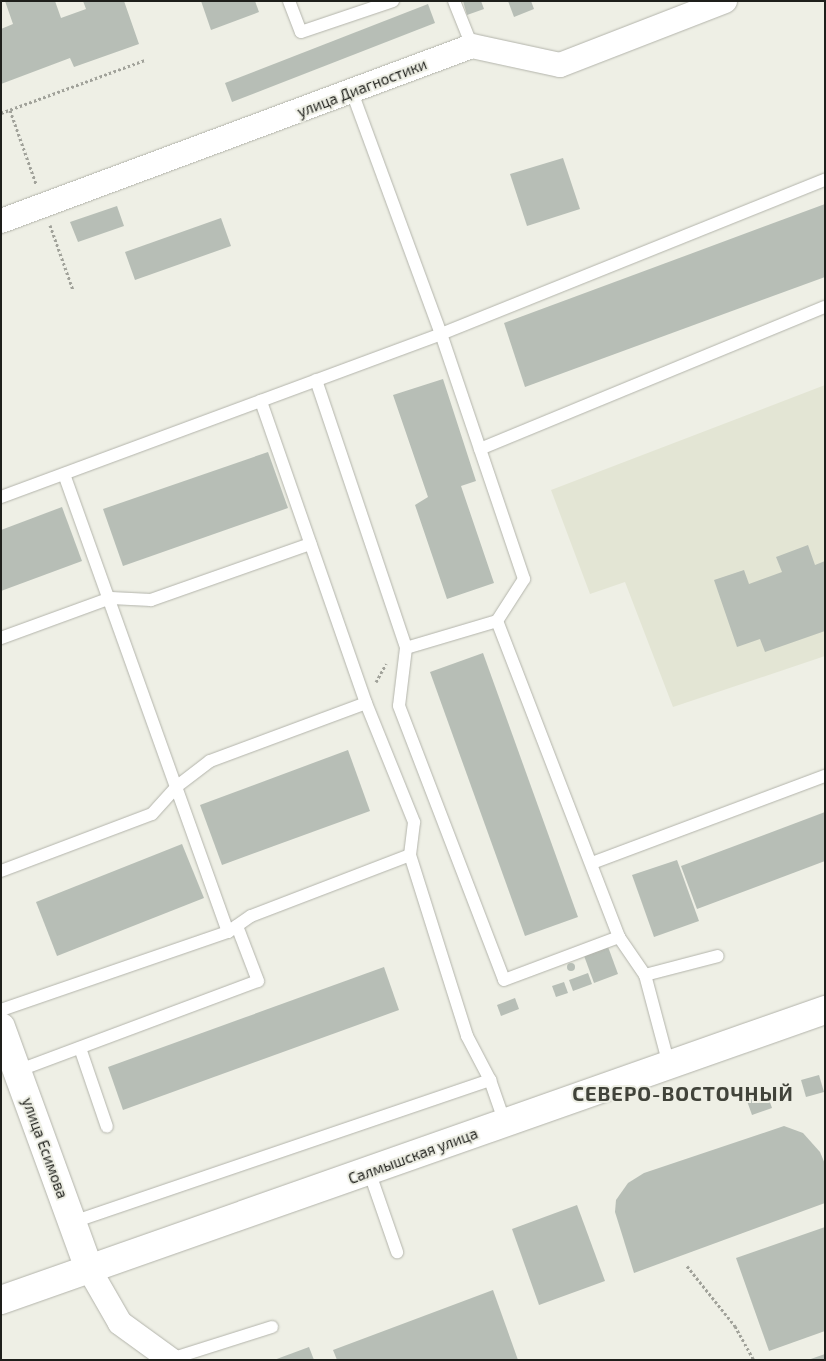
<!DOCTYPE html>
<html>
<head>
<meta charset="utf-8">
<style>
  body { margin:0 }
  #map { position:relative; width:826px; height:1361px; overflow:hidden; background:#eeefe5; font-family:"Exo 2",sans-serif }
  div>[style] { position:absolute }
  .built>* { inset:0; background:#e3e5d4 }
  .building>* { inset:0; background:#b7beb6 }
  .round { border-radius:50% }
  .path>* { height:3px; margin-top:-1.5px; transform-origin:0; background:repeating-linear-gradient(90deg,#a1a29a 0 2.5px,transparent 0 5px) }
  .roads { filter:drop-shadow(0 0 1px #b3b4ab) drop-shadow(0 0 1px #b3b4ab) }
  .lane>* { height:12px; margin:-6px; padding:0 6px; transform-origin:6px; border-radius:6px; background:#fff }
  .street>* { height:24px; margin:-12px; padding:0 12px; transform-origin:12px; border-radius:12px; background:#fff }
  .secondary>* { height:28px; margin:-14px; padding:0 14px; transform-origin:14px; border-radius:14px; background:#fff }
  span { translate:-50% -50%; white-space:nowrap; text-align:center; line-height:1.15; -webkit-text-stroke:4px #eeefe5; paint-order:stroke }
  .street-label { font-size:15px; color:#1e1f1b }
  .district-label { font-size:20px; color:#41433a; font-weight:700; letter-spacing:1px }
  .frame { position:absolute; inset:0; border:2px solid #1e1f1b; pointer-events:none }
</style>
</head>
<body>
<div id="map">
  <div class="built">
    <div style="clip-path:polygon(825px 385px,825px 656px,673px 707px,625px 582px,590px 594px,551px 490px)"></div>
  </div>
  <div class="building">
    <div style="clip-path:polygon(5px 1px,55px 1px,61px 18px,86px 9px,83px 1px,124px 1px,139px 44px,74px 67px,70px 58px,1px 84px,1px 29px,13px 24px)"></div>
    <div style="clip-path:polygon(201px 1px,255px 1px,259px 12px,211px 30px)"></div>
    <div style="clip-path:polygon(463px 1px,481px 1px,484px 9px,467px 15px)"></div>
    <div style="clip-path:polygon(508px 1px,531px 1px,534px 9px,514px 17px)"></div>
    <div style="clip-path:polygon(428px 4px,435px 23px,232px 102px,225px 83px)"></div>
    <div style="clip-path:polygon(563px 158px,580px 209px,527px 226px,510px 174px)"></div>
    <div style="clip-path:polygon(825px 204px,825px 277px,525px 387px,504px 323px)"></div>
    <div style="clip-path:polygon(117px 206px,124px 226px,78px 242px,70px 222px)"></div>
    <div style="clip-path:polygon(221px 218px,231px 246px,135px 280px,125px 252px)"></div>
    <div style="clip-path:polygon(443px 379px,476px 481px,461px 486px,494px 583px,447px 599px,415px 505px,428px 497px,393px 395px)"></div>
    <div style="clip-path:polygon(268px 452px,288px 508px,123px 566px,103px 509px)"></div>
    <div style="clip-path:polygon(62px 507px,82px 561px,1px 591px,1px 530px)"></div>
    <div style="clip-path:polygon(808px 545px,815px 565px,825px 561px,825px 631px,765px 652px,760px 639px,737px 647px,714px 580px,744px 570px,749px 584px,782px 572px,776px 557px)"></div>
    <div style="clip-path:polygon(483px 653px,578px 917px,525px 936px,430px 672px)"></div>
    <div style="clip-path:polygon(348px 750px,370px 811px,222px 865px,200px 805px)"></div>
    <div style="clip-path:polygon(825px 812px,825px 861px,697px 909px,681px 866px)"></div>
    <div style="clip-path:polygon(182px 844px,204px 898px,57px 956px,36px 902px)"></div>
    <div style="clip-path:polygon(677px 860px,699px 921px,654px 937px,632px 875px)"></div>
    <div style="clip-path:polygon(607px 944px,618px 974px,594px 983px,583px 953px)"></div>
    <div class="round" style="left:567px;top:963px;width:8px;height:8px"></div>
    <div style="clip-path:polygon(384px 967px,399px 1010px,123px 1110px,108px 1067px)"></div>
    <div style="clip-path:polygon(588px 973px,592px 984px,573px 991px,569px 980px)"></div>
    <div style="clip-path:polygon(564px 982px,568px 993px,556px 997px,552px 986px)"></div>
    <div style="clip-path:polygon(515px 998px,519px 1009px,501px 1016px,497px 1005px)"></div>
    <div style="clip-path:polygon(819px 1075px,824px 1092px,806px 1097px,801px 1080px)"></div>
    <div style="clip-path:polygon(784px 1089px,787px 1099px,775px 1103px,772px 1093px)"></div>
    <div style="clip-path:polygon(767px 1094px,772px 1108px,752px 1115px,747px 1101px)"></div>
    <div style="clip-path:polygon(784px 1126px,803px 1133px,820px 1152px,825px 1164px,825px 1203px,634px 1273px,615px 1212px,616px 1200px,628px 1183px,644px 1173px)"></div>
    <div style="clip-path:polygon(577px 1205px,605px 1281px,539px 1305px,512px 1229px)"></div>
    <div style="clip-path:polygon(825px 1227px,825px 1331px,769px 1351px,736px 1258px)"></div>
    <div style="clip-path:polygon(493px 1290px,518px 1360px,337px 1360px,333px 1350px)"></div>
    <div style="clip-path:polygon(309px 1347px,314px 1360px,274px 1360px)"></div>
    <div style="clip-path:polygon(825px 1354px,825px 1360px,808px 1360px)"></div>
  </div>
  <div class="path">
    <div style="left:10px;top:110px;width:78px;rotate:70.6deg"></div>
    <div style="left:1px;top:113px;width:153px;rotate:-20.2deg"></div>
    <div style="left:50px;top:225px;width:69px;rotate:70.5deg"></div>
    <div style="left:376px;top:682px;width:21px;rotate:-61deg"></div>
    <div style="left:687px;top:1266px;width:77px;rotate:51.3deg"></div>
    <div style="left:735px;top:1326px;width:39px;rotate:61deg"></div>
  </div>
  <div class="roads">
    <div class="lane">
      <div style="left:289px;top:1px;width:33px;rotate:69deg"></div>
      <div style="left:301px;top:32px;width:97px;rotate:-18.6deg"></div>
      <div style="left:454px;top:1px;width:48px;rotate:68.2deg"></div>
      <div style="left:316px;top:380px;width:283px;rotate:71.4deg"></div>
      <div style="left:406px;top:648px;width:95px;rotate:-16.5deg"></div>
      <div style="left:480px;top:449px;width:373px;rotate:-22.4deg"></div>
      <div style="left:1px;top:497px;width:469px;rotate:-20.3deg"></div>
      <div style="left:441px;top:334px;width:258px;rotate:-110.2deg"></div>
      <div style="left:1px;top:638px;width:117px;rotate:-20deg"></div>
      <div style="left:111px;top:598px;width:40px;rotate:2.9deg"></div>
      <div style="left:151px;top:600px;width:169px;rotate:-19.4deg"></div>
      <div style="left:406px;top:648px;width:58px;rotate:96.9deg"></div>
      <div style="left:399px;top:706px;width:293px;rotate:69deg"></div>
      <div style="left:504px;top:980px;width:123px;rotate:-20.5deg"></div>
      <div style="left:410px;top:855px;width:190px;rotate:72.5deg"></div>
      <div style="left:467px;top:1036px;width:50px;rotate:62.4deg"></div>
      <div style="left:490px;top:1080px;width:46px;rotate:70.8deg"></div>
      <div style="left:592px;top:863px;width:249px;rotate:-20.5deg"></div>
      <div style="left:1px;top:871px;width:161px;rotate:-20.7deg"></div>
      <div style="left:152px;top:814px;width:36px;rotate:-48deg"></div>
      <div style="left:176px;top:787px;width:332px;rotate:-109.7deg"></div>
      <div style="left:228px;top:932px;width:154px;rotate:-109.7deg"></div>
      <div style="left:176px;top:787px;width:43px;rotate:-37.4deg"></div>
      <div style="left:210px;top:761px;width:166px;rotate:-20.4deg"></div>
      <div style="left:645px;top:975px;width:75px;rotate:-14.6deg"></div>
      <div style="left:1px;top:1010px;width:240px;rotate:-19deg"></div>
      <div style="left:228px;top:932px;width:28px;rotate:-35deg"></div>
      <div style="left:251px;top:916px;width:170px;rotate:-21deg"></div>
      <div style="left:410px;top:855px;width:33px;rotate:-83deg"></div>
      <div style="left:414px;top:822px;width:128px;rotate:-112deg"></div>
      <div style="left:366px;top:703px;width:320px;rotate:-109.2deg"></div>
      <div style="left:80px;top:1048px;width:83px;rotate:71.1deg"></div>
      <div style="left:669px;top:1065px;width:93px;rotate:-104.9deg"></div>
      <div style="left:645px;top:975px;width:46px;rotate:-124.4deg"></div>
      <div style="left:619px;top:937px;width:339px;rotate:-111.1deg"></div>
      <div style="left:497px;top:621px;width:50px;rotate:-57.3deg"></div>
      <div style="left:524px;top:579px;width:259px;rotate:-108.7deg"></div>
      <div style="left:441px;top:334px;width:414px;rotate:-21.9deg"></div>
      <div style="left:17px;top:1071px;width:257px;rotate:-20.5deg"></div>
      <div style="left:258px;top:981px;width:59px;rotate:-110.9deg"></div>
      <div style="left:369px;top:1171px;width:86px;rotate:70.9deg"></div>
      <div style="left:73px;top:1222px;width:441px;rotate:-18.8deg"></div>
      <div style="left:171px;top:1359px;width:106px;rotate:-17.6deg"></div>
    </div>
    <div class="street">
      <div style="left:1px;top:221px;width:502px;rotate:-20.38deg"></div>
      <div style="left:472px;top:46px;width:90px;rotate:12.2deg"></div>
      <div style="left:560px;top:65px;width:177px;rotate:-21.2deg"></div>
      <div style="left:89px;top:1269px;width:62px;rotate:60.1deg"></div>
      <div style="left:120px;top:1323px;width:63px;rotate:36deg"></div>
    </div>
    <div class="secondary">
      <div style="left:1px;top:1027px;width:258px;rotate:70deg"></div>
      <div style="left:1px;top:1300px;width:874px;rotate:-19.39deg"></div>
    </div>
  </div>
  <div class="street-label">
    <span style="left:362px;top:88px;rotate:-21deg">улица Диагностики</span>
    <span style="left:45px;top:1148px;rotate:70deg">улица Есимова</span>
    <span style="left:413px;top:1156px;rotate:-20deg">Салмышская улица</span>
  </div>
  <div class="district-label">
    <span style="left:683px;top:1093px">СЕВЕРО-ВОСТОЧНЫЙ</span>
  </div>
  <div class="frame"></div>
</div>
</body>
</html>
